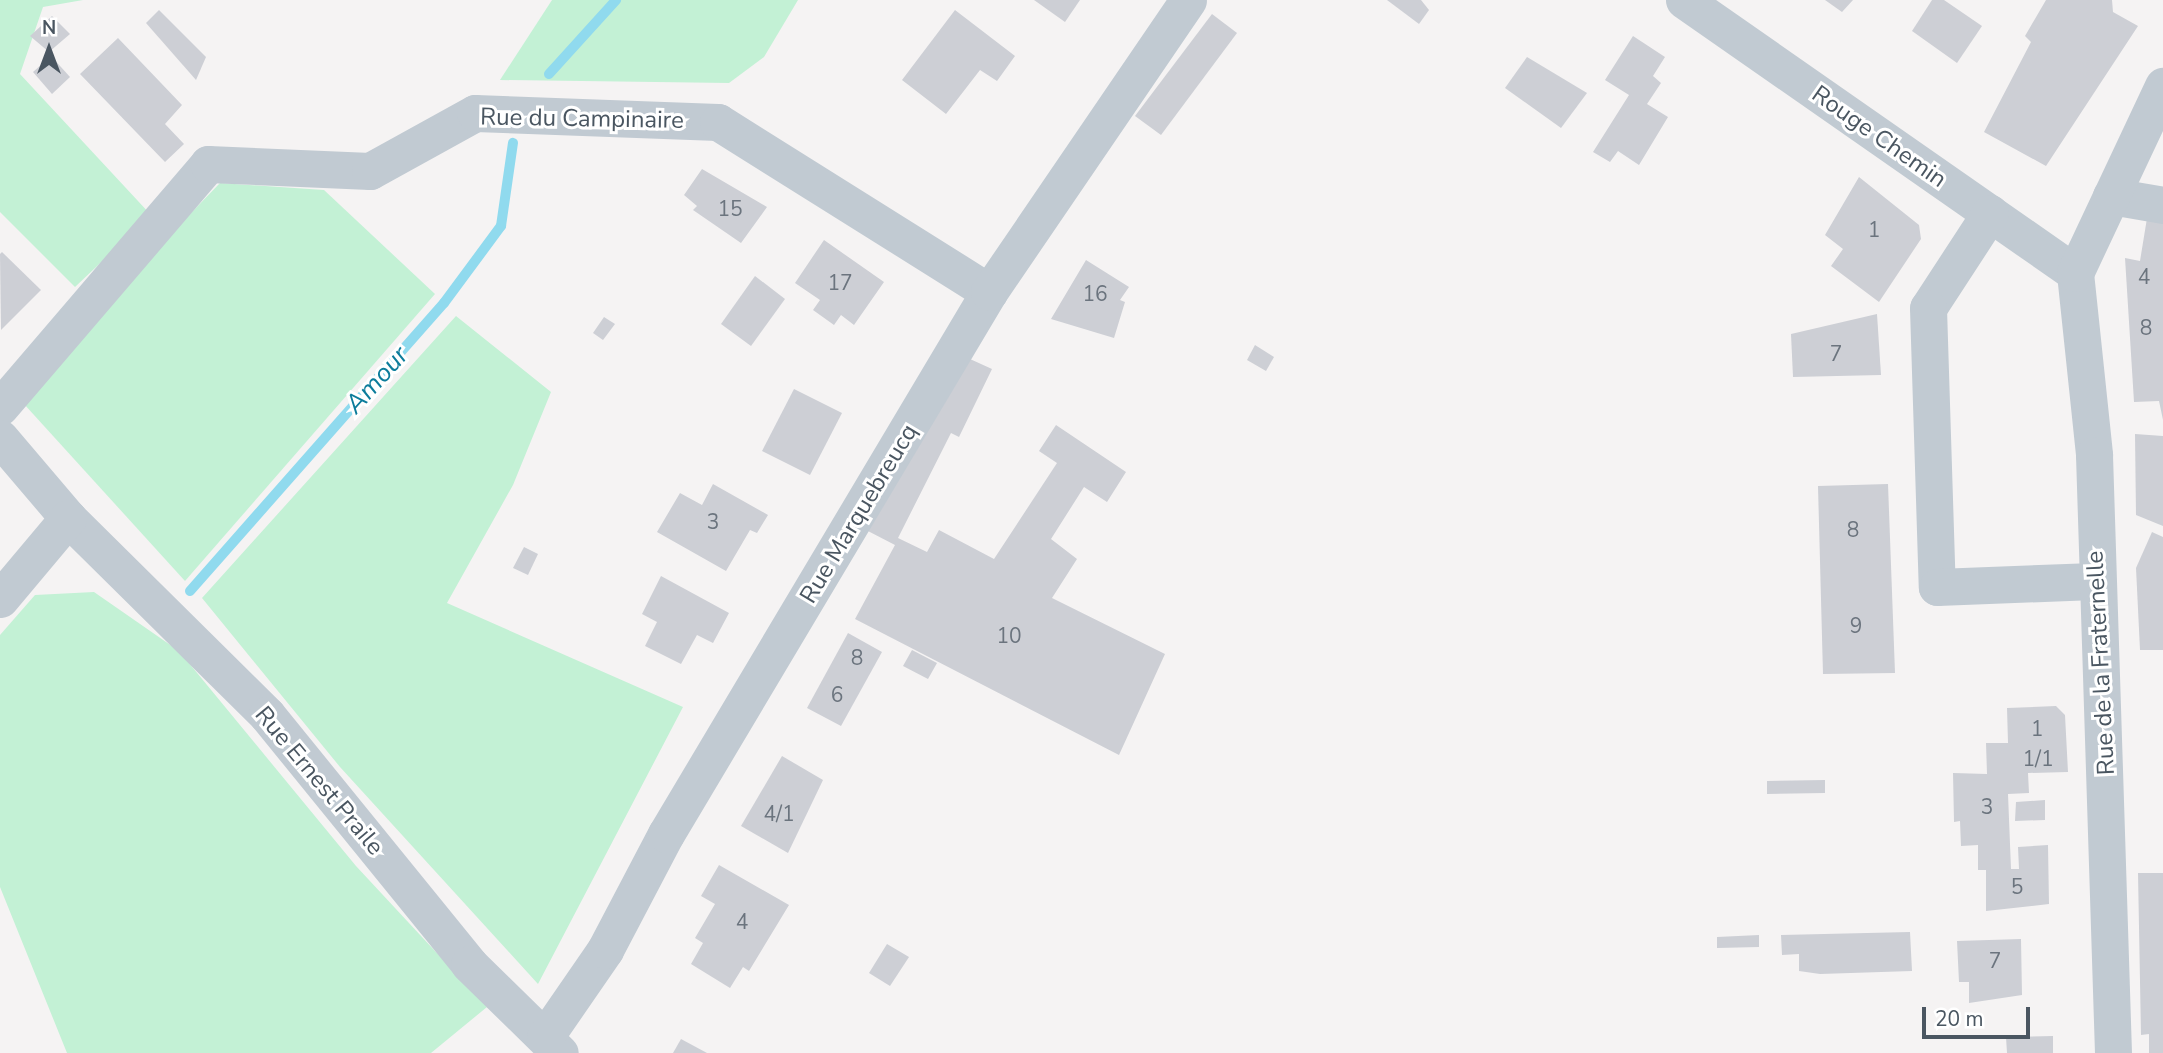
<!DOCTYPE html>
<html>
<head>
<meta charset="utf-8">
<style>
  body { margin:0 }
  #map { position:relative; width:2163px; height:1053px; overflow:hidden; background:#f5f3f3; font-family:"Nunito Sans",sans-serif }
  div>[style] { position:absolute }
  .green>* { inset:0; background:#c3f1d5 }
  .stream>* { height:10px; margin:-5px; padding:0 5px; transform-origin:5px; border-radius:5px; background:#90daee }
  .building>* { inset:0; background:#cdcfd5 }
  .minor>* { height:37px; margin:-18.5px; padding:0 18.5px; transform-origin:18.5px; border-radius:18.5px; background:#c1cad2 }
  span { translate:-50% -50%; white-space:nowrap; text-align:center; line-height:1.15; -webkit-text-stroke:6px #fff; paint-order:stroke }
  .number-label { font-size:21px; color:#6b747e }
  .number-label span { -webkit-text-stroke-width:0 }
  .street-label { font-size:24px; color:#4a5661 }
  .water-label { font-size:26px; color:#0c7c9b; font-style:italic }
  .north { position:absolute; left:14px; top:14px; width:70px; height:70px; -webkit-text-stroke:5px #fff; paint-order:stroke; rotate:0deg; font-size:19px; font-weight:700; line-height:28px; text-align:center; color:#4a5661 }
  .north::after { content:''; display:block; margin:auto; width:24px; height:32px; background:#4a5661; clip-path:polygon(50% 0,100% 100%,50% 72%,0 100%) }
  .scale { position:absolute; left:1922px; top:1007px; width:108px; height:32px; box-sizing:border-box; border:4px solid #4a5661; border-top:0; padding-left:9px; font-size:21px; line-height:24px; white-space:nowrap; color:#4a5661; -webkit-text-stroke:5px #fff; paint-order:stroke }
</style>
</head>
<body>
<div id="map">
  <div class="green">
    <div style="clip-path:polygon(0 0,83px 0,43px 7px,20px 74px,151px 215px,75px 287px,0 212px)"></div>
    <div style="clip-path:polygon(552px 0,798px 0,764px 57px,729px 83px,500px 80px)"></div>
    <div style="clip-path:polygon(220px 183px,324px 190px,435px 294px,185px 581px,24px 404px,104px 303px)"></div>
    <div style="clip-path:polygon(456px 316px,551px 392px,513px 485px,447px 603px,683px 707px,538px 984px,340px 767px,202px 598px)"></div>
    <div style="clip-path:polygon(94px 592px,179px 651px,356px 866px,487px 1007px,431px 1053px,67px 1053px,0 887px,0 635px,35px 595px)"></div>
  </div>
  <div class="stream">
    <div style="left:549px;top:74px;width:100px;rotate:-47.8deg"></div>
    <div style="left:190px;top:591px;width:384px;rotate:-48.6deg"></div>
    <div style="left:444px;top:303px;width:96px;rotate:-53.5deg"></div>
    <div style="left:501px;top:226px;width:84px;rotate:-81.8deg"></div>
  </div>
  <div class="building">
    <div style="clip-path:polygon(1034px 0,1080px 0,1065px 22px)"></div>
    <div style="clip-path:polygon(1387px 0,1421px 0,1429px 10px,1419px 24px)"></div>
    <div style="clip-path:polygon(1825px 0,1853px 0,1842px 12px)"></div>
    <div style="clip-path:polygon(1932px 0,1944px 0,1982px 26px,1957px 63px,1912px 31px)"></div>
    <div style="clip-path:polygon(2046px 0,2112px 0,2113px 12px,2138px 26px,2046px 166px,1984px 132px,2031px 42px,2025px 36px)"></div>
    <div style="clip-path:polygon(159px 10px,206px 57px,196px 80px,146px 23px)"></div>
    <div style="clip-path:polygon(955px 10px,1015px 56px,997px 81px,980px 70px,946px 114px,902px 80px)"></div>
    <div style="clip-path:polygon(1212px 14px,1237px 33px,1161px 135px,1135px 116px)"></div>
    <div style="clip-path:polygon(52px 16px,70px 34px,49px 52px,30px 36px)"></div>
    <div style="clip-path:polygon(1633px 36px,1665px 57px,1653px 76px,1661px 83px,1647px 104px,1668px 117px,1639px 165px,1618px 151px,1610px 162px,1593px 152px,1629px 95px,1605px 80px)"></div>
    <div style="clip-path:polygon(118px 38px,182px 105px,165px 124px,184px 144px,165px 162px,80px 74px)"></div>
    <div style="clip-path:polygon(51px 56px,70px 77px,52px 94px,33px 72px)"></div>
    <div style="clip-path:polygon(1527px 57px,1587px 93px,1561px 128px,1505px 88px)"></div>
    <div style="clip-path:polygon(702px 169px,767px 207px,741px 243px,693px 210px,697px 206px,684px 195px)"></div>
    <div style="clip-path:polygon(1859px 177px,1919px 225px,1921px 239px,1879px 302px,1831px 266px,1843px 249px,1825px 235px)"></div>
    <div style="clip-path:polygon(2148px 212px,2163px 214px,2163px 420px,2159px 401px,2134px 402px,2125px 258px,2140px 261px)"></div>
    <div style="clip-path:polygon(824px 240px,884px 282px,854px 325px,841px 315px,834px 325px,813px 310px,820px 300px,795px 283px)"></div>
    <div style="clip-path:polygon(2px 252px,41px 290px,1px 330px,0 254px)"></div>
    <div style="clip-path:polygon(1086px 260px,1129px 287px,1120px 300px,1125px 302px,1114px 338px,1051px 319px)"></div>
    <div style="clip-path:polygon(755px 276px,785px 299px,751px 346px,721px 324px)"></div>
    <div style="clip-path:polygon(1877px 314px,1881px 375px,1793px 377px,1791px 334px)"></div>
    <div style="clip-path:polygon(604px 317px,615px 324px,603px 340px,593px 333px)"></div>
    <div style="clip-path:polygon(1255px 345px,1274px 357px,1266px 371px,1247px 360px)"></div>
    <div style="clip-path:polygon(959px 354px,992px 369px,959px 437px,951px 433px,898px 538px,927px 552px,939px 530px,994px 559px,1057px 463px,1039px 451px,1056px 425px,1126px 472px,1107px 502px,1084px 487px,1051px 539px,1077px 559px,1052px 598px,1165px 654px,1119px 755px,855px 619px,895px 545px,866px 530px)"></div>
    <div style="clip-path:polygon(794px 389px,842px 413px,810px 475px,762px 451px)"></div>
    <div style="clip-path:polygon(2135px 434px,2163px 436px,2163px 526px,2136px 515px)"></div>
    <div style="clip-path:polygon(713px 484px,768px 515px,757px 533px,750px 530px,726px 571px,657px 532px,680px 493px,702px 505px)"></div>
    <div style="clip-path:polygon(1888px 484px,1895px 673px,1823px 674px,1818px 486px)"></div>
    <div style="clip-path:polygon(2152px 532px,2163px 537px,2163px 650px,2140px 650px,2136px 568px)"></div>
    <div style="clip-path:polygon(524px 547px,538px 554px,528px 575px,513px 568px)"></div>
    <div style="clip-path:polygon(661px 576px,729px 613px,713px 643px,697px 635px,681px 664px,645px 646px,657px 622px,642px 614px)"></div>
    <div style="clip-path:polygon(848px 633px,882px 652px,841px 726px,807px 708px)"></div>
    <div style="clip-path:polygon(912px 650px,937px 663px,928px 679px,903px 666px)"></div>
    <div style="clip-path:polygon(2056px 706px,2065px 715px,2068px 772px,2028px 773px,2029px 793px,2008px 794px,2011px 869px,2019px 869px,2018px 847px,2048px 845px,2049px 904px,1986px 911px,1986px 870px,1978px 870px,1978px 845px,1961px 846px,1960px 821px,1954px 822px,1953px 773px,1987px 774px,1986px 743px,2008px 743px,2007px 708px)"></div>
    <div style="clip-path:polygon(782px 756px,823px 780px,788px 853px,741px 826px)"></div>
    <div style="clip-path:polygon(1825px 780px,1825px 793px,1767px 794px,1767px 781px)"></div>
    <div style="clip-path:polygon(2045px 800px,2045px 820px,2015px 821px,2016px 802px)"></div>
    <div style="clip-path:polygon(719px 865px,789px 905px,749px 971px,743px 967px,730px 988px,691px 964px,703px 943px,695px 938px,715px 904px,701px 896px)"></div>
    <div style="clip-path:polygon(2138px 873px,2163px 873px,2163px 1053px,2149px 1053px,2149px 1034px,2141px 1035px)"></div>
    <div style="clip-path:polygon(1910px 932px,1912px 971px,1820px 974px,1799px 971px,1799px 954px,1782px 955px,1781px 935px)"></div>
    <div style="clip-path:polygon(1759px 935px,1759px 947px,1717px 948px,1717px 937px)"></div>
    <div style="clip-path:polygon(2021px 939px,2022px 995px,1969px 1003px,1969px 982px,1959px 982px,1957px 941px)"></div>
    <div style="clip-path:polygon(887px 944px,909px 957px,890px 986px,869px 973px)"></div>
    <div style="clip-path:polygon(2053px 1036px,2053px 1053px,2007px 1053px,2006px 1037px)"></div>
    <div style="clip-path:polygon(681px 1039px,707px 1053px,673px 1053px)"></div>
  </div>
  <div class="minor">
    <div style="left:1684px;top:0;width:477px;rotate:34.9deg"></div>
    <div style="left:2111px;top:196px;width:53px;rotate:9.8deg"></div>
    <div style="left:1990px;top:213px;width:113px;rotate:123.1deg"></div>
    <div style="left:1928px;top:308px;width:279px;rotate:88.2deg"></div>
    <div style="left:1937px;top:587px;width:157px;rotate:-2.2deg"></div>
    <div style="left:2075px;top:273px;width:183px;rotate:84deg"></div>
    <div style="left:2094px;top:455px;width:598px;rotate:88.18deg"></div>
    <div style="left:2075px;top:273px;width:207px;rotate:-64.8deg"></div>
    <div style="left:0;top:407px;width:320px;rotate:-49.4deg"></div>
    <div style="left:208px;top:164px;width:162px;rotate:2.5deg"></div>
    <div style="left:370px;top:171px;width:120px;rotate:-28.9deg"></div>
    <div style="left:475px;top:113px;width:243px;rotate:2.1deg"></div>
    <div style="left:718px;top:122px;width:320px;rotate:32.1deg"></div>
    <div style="left:0;top:438px;width:105px;rotate:49.6deg"></div>
    <div style="left:68px;top:518px;width:280px;rotate:44.7deg"></div>
    <div style="left:267px;top:715px;width:321px;rotate:50.9deg"></div>
    <div style="left:469px;top:964px;width:127px;rotate:44.4deg"></div>
    <div style="left:0;top:599px;width:106px;rotate:-50deg"></div>
    <div style="left:545px;top:1037px;width:106px;rotate:-55.4deg"></div>
    <div style="left:605px;top:950px;width:131px;rotate:-62.3deg"></div>
    <div style="left:666px;top:834px;width:631px;rotate:-59.21deg"></div>
    <div style="left:989px;top:292px;width:353px;rotate:-55.7deg"></div>
  </div>
  <div class="number-label">
    <span style="left:730px;top:209px">15</span>
    <span style="left:1874px;top:230px">1</span>
    <span style="left:2144px;top:277px">4</span>
    <span style="left:840px;top:283px">17</span>
    <span style="left:1095px;top:294px">16</span>
    <span style="left:2146px;top:328px">8</span>
    <span style="left:1836px;top:354px">7</span>
    <span style="left:713px;top:522px">3</span>
    <span style="left:1853px;top:530px">8</span>
    <span style="left:1856px;top:626px">9</span>
    <span style="left:1009px;top:636px">10</span>
    <span style="left:857px;top:658px">8</span>
    <span style="left:837px;top:695px">6</span>
    <span style="left:2037px;top:729px">1</span>
    <span style="left:2038px;top:759px">1/1</span>
    <span style="left:1987px;top:807px">3</span>
    <span style="left:779px;top:814px">4/1</span>
    <span style="left:2017px;top:887px">5</span>
    <span style="left:742px;top:922px">4</span>
    <span style="left:1995px;top:961px">7</span>
  </div>
  <div class="street-label">
    <span style="left:582px;top:119px;rotate:1deg">Rue du Campinaire</span>
    <span style="left:1879px;top:137px;rotate:35deg">Rouge Chemin</span>
    <span style="left:859px;top:514px;rotate:-59deg">Rue Marquebreucq</span>
    <span style="left:2101px;top:663px;rotate:-93deg">Rue de la Fraternelle</span>
    <span style="left:319px;top:781px;rotate:50deg">Rue Ernest Praile</span>
  </div>
  <div class="water-label">
    <span style="left:377px;top:380px;rotate:-48deg">Amour</span>
  </div>
  <div class="north">N</div>
  <div class="scale">20 m</div>
</div>
</body>
</html>
